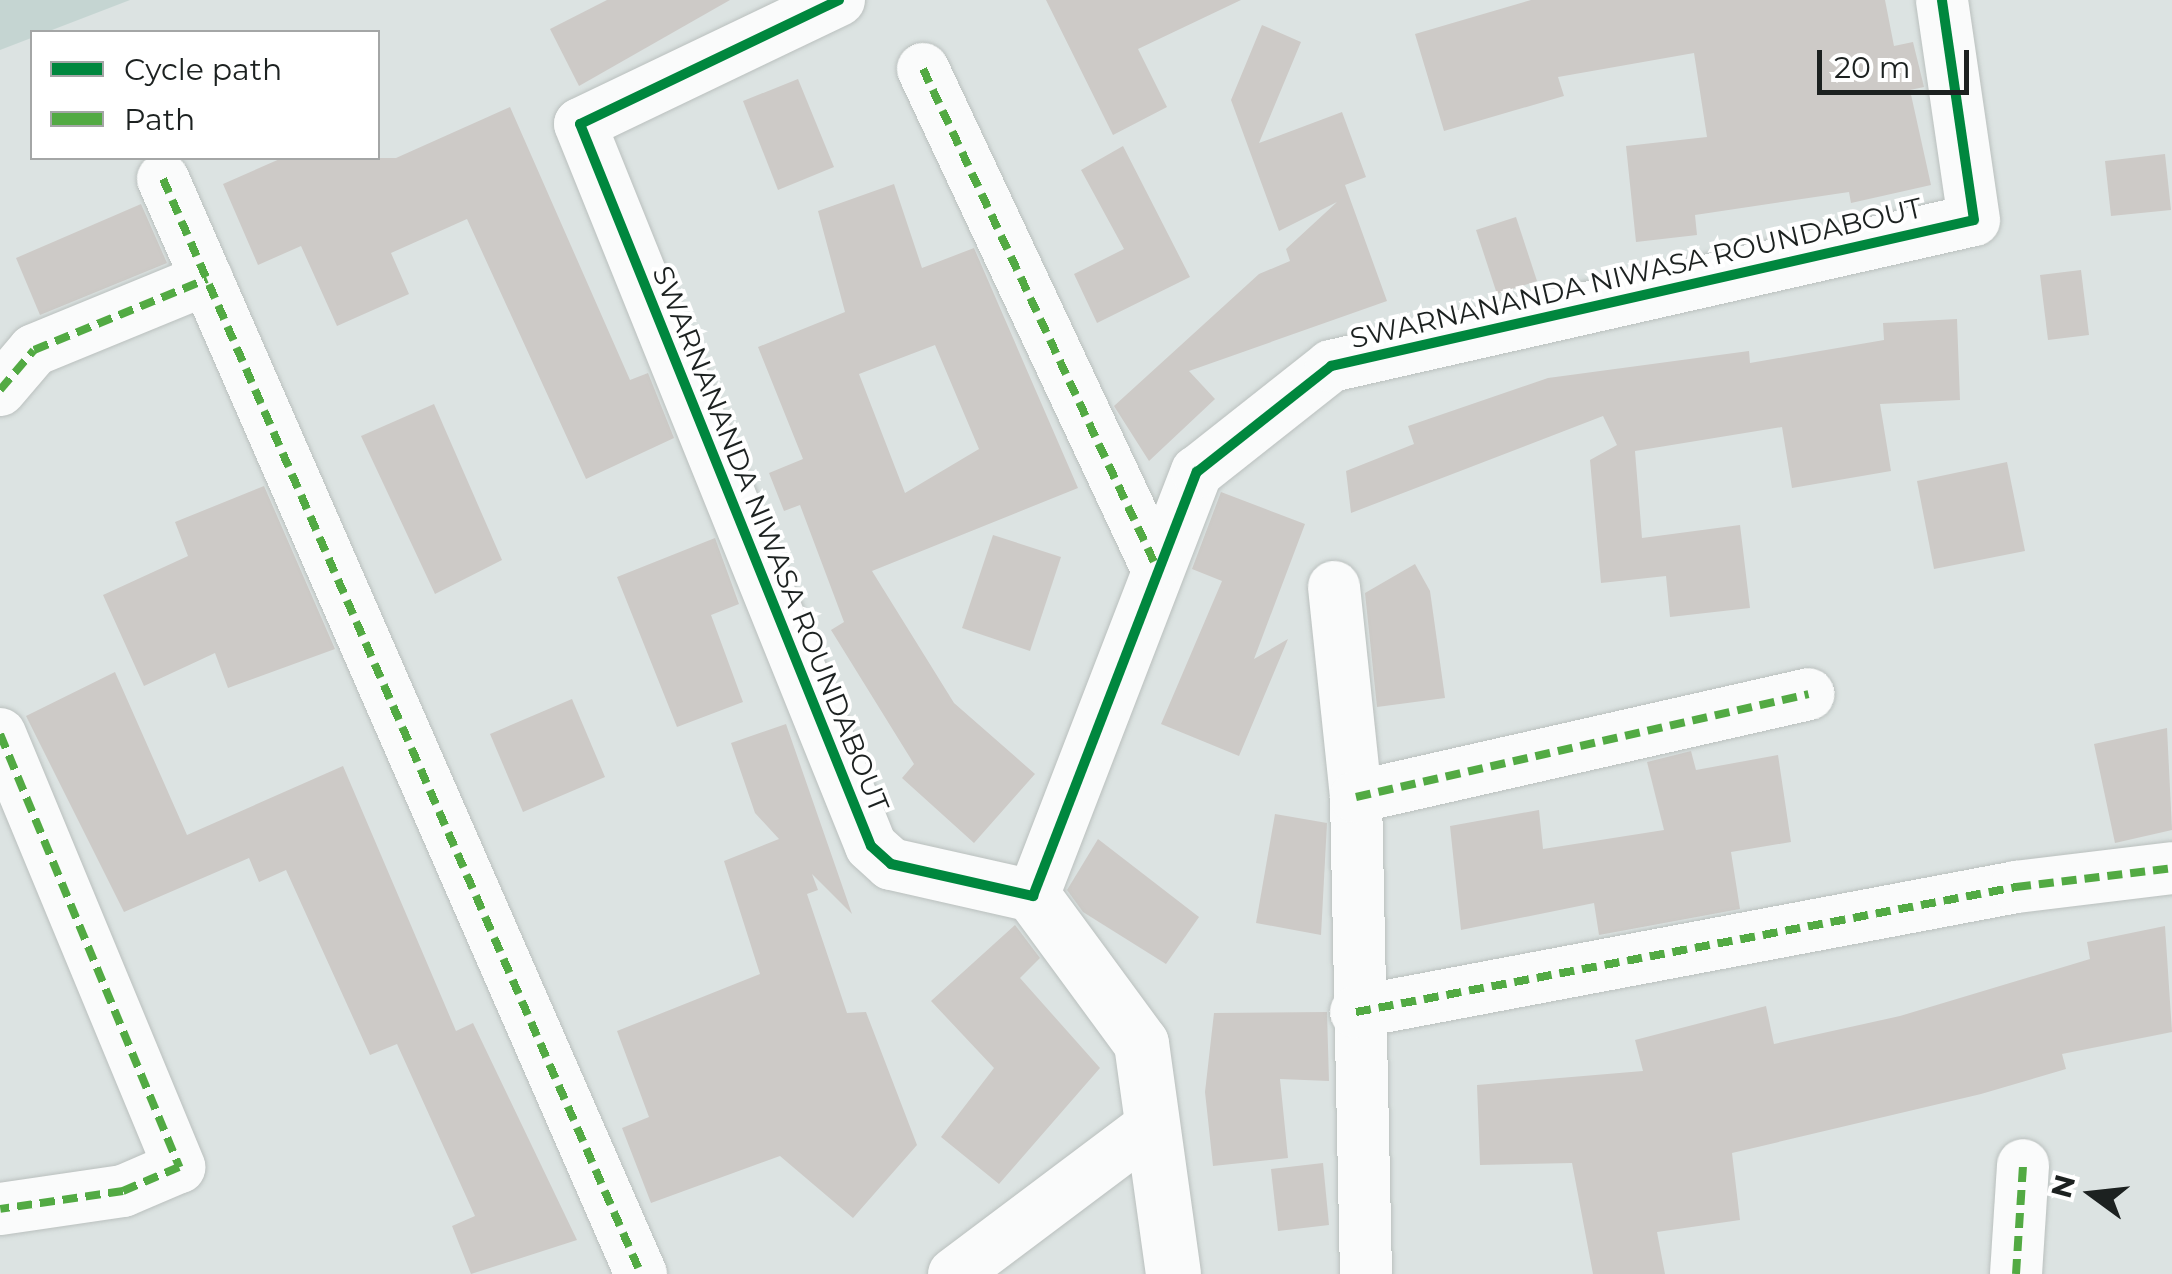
<!DOCTYPE html>
<html>
<head>
<meta charset="utf-8">
<style>
  body { margin:0 }
  #map { position:relative; width:2172px; height:1274px; overflow:hidden; background:#dce3e2; font-family:Montserrat,sans-serif }
  div>[style] { position:absolute }
  .green>* { inset:0; background:#c5d5d2 }
  .building>* { inset:0; background:#cdcac7 }
  .roads { filter:drop-shadow(0 0 2px #bac0be) drop-shadow(0 0 2px #bac0be) }
  .minor>* { height:52px; margin:-26px; padding:0 26px; transform-origin:26px; border-radius:26px; background:#fafbfb }
  .tertiary>* { height:55px; margin:-27.5px; padding:0 27.5px; transform-origin:27.5px; border-radius:27.5px; background:#fafbfb }
  .quiet>* { height:8px; margin-top:-4px; transform-origin:0; background:repeating-linear-gradient(90deg,#52aa43 0 15px,transparent 0 23px) }
  .cycleway>* { height:10px; margin:-5px; padding:0 5px; transform-origin:5px; border-radius:5px; background:#00873e }
  span { translate:-50% -50%; white-space:nowrap; text-align:center; line-height:1.15; -webkit-text-stroke:8px #fff; paint-order:stroke }
  .street-label { font-size:28px; color:#1c2120 }
  .legend { position:absolute; left:30px; top:30px; width:350px; height:130px; box-sizing:border-box; background:#fff; border:2px solid #a4a6a6; margin:0; padding:12px 18px; list-style:none; font-size:30px; color:#1c2120 }
  .legend li { display:flex; align-items:center; gap:20px; height:50px }
  .legend b { width:50px; border:2px solid #a4a6a6 }
  .north { position:absolute; left:2042px; top:1144px; width:100px; height:100px; -webkit-text-stroke:8px #fff; paint-order:stroke; rotate:285deg; font-size:28px; font-weight:700; line-height:40px; text-align:center; color:#1c2120 }
  .north::after { content:''; display:block; margin:auto; width:35px; height:45px; background:#1c2120; clip-path:polygon(50% 0,100% 100%,50% 72%,0 100%) }
  .scale { position:absolute; left:1817px; top:50px; width:152px; height:45px; box-sizing:border-box; border:5px solid #1c2120; border-top:0; padding-left:12px; font-size:30px; line-height:35px; white-space:nowrap; color:#1c2120; -webkit-text-stroke:8px #fff; paint-order:stroke }
</style>
</head>
<body>
<div id="map">
  <div class="green">
    <div style="clip-path:polygon(0 0,130px 0,0 50px)"></div>
  </div>
  <div class="building">
    <div style="clip-path:polygon(607px 0,730px 0,579px 86px,550px 29px)"></div>
    <div style="clip-path:polygon(1046px 0,1241px 0,1138px 49px,1167px 107px,1113px 135px)"></div>
    <div style="clip-path:polygon(1531px 0,1885px 0,1894px 46px,1913px 42px,1924px 87px,1910px 90px,1931px 185px,1851px 203px,1849px 192px,1695px 215px,1697px 235px,1636px 242px,1626px 146px,1707px 137px,1694px 53px,1558px 77px,1564px 96px,1444px 131px,1415px 34px)"></div>
    <div style="clip-path:polygon(1262px 25px,1301px 42px,1259px 143px,1342px 112px,1366px 177px,1345px 185px,1387px 301px,1189px 371px,1215px 399px,1149px 461px,1114px 406px,1259px 274px,1290px 261px,1286px 249px,1337px 202px,1279px 231px,1231px 100px)"></div>
    <div style="clip-path:polygon(798px 79px,834px 167px,778px 190px,743px 101px)"></div>
    <div style="clip-path:polygon(510px 107px,630px 380px,648px 373px,674px 438px,586px 479px,467px 219px,391px 253px,409px 294px,337px 326px,301px 246px,258px 265px,223px 184px,282px 158px,396px 158px)"></div>
    <div style="clip-path:polygon(1123px 146px,1190px 277px,1097px 323px,1074px 274px,1124px 249px,1081px 170px)"></div>
    <div style="clip-path:polygon(2165px 154px,2171px 210px,2111px 216px,2105px 161px)"></div>
    <div style="clip-path:polygon(evenodd,894px 184px,922px 268px,974px 248px,1078px 488px,872px 571px,954px 703px,1035px 774px,974px 843px,902px 778px,914px 764px,831px 630px,844px 622px,800px 505px,784px 511px,769px 473px,803px 459px,758px 347px,845px 312px,818px 211px,894px 184px,935px 345px,979px 449px,905px 493px,859px 374px,935px 345px)"></div>
    <div style="clip-path:polygon(141px 204px,167px 263px,40px 315px,16px 258px)"></div>
    <div style="clip-path:polygon(1516px 217px,1537px 281px,1497px 294px,1476px 230px)"></div>
    <div style="clip-path:polygon(2081px 270px,2089px 335px,2048px 340px,2040px 275px)"></div>
    <div style="clip-path:polygon(1957px 319px,1960px 400px,1880px 404px,1891px 471px,1792px 488px,1782px 427px,1635px 451px,1642px 538px,1740px 525px,1750px 608px,1670px 617px,1666px 576px,1601px 583px,1590px 460px,1617px 445px,1603px 416px,1351px 513px,1346px 471px,1414px 444px,1408px 426px,1548px 378px,1749px 351px,1750px 363px,1884px 340px,1883px 323px)"></div>
    <div style="clip-path:polygon(434px 404px,502px 560px,435px 594px,361px 436px)"></div>
    <div style="clip-path:polygon(2007px 462px,2025px 551px,1934px 569px,1917px 481px)"></div>
    <div style="clip-path:polygon(264px 486px,335px 649px,228px 688px,215px 653px,144px 686px,103px 595px,188px 556px,175px 522px)"></div>
    <div style="clip-path:polygon(1221px 492px,1305px 524px,1254px 659px,1288px 639px,1239px 756px,1161px 724px,1222px 581px,1192px 569px)"></div>
    <div style="clip-path:polygon(993px 535px,1061px 557px,1030px 651px,962px 628px)"></div>
    <div style="clip-path:polygon(715px 538px,739px 604px,711px 615px,743px 702px,677px 727px,617px 577px)"></div>
    <div style="clip-path:polygon(1415px 564px,1430px 591px,1445px 698px,1377px 707px,1365px 593px)"></div>
    <div style="clip-path:polygon(115px 672px,187px 835px,343px 766px,456px 1031px,473px 1023px,577px 1240px,471px 1274px,452px 1226px,475px 1216px,397px 1044px,370px 1055px,286px 870px,259px 882px,249px 858px,124px 912px,26px 716px)"></div>
    <div style="clip-path:polygon(572px 699px,605px 777px,523px 812px,490px 734px)"></div>
    <div style="clip-path:polygon(786px 724px,852px 914px,812px 874px,818px 890px,807px 894px,847px 1013px,866px 1012px,917px 1145px,853px 1218px,780px 1156px,651px 1203px,622px 1128px,649px 1117px,617px 1031px,760px 974px,724px 861px,779px 839px,755px 813px,731px 743px)"></div>
    <div style="clip-path:polygon(2167px 728px,2172px 830px,2115px 843px,2094px 744px)"></div>
    <div style="clip-path:polygon(1691px 751px,1696px 770px,1778px 755px,1791px 842px,1731px 852px,1740px 909px,1599px 935px,1594px 903px,1461px 930px,1450px 826px,1539px 810px,1543px 849px,1664px 830px,1647px 762px)"></div>
    <div style="clip-path:polygon(1275px 814px,1327px 823px,1321px 935px,1256px 923px)"></div>
    <div style="clip-path:polygon(1098px 839px,1199px 917px,1166px 964px,1083px 912px,1067px 890px)"></div>
    <div style="clip-path:polygon(1015px 925px,1040px 958px,1020px 978px,1100px 1068px,999px 1184px,941px 1137px,994px 1068px,931px 1001px)"></div>
    <div style="clip-path:polygon(2165px 926px,2172px 1032px,2062px 1054px,2066px 1069px,1981px 1094px,1732px 1153px,1740px 1220px,1657px 1232px,1665px 1274px,1593px 1274px,1572px 1163px,1480px 1165px,1477px 1085px,1643px 1071px,1635px 1040px,1766px 1006px,1774px 1044px,1900px 1016px,2090px 959px,2087px 942px)"></div>
    <div style="clip-path:polygon(1327px 1012px,1329px 1081px,1280px 1079px,1288px 1158px,1213px 1166px,1205px 1092px,1214px 1013px)"></div>
    <div style="clip-path:polygon(1323px 1163px,1329px 1225px,1278px 1231px,1271px 1169px)"></div>
  </div>
  <div class="roads">
    <div class="minor">
      <div style="left:839px;top:0;width:287px;rotate:154.4deg"></div>
      <div style="left:580px;top:124px;width:778px;rotate:68.05deg"></div>
      <div style="left:871px;top:846px;width:27px;rotate:42deg"></div>
      <div style="left:891px;top:864px;width:146px;rotate:12.7deg"></div>
      <div style="left:1033px;top:896px;width:455px;rotate:-68.9deg"></div>
      <div style="left:1197px;top:472px;width:171px;rotate:-38.3deg"></div>
      <div style="left:1331px;top:366px;width:659px;rotate:-12.79deg"></div>
      <div style="left:1974px;top:220px;width:222px;rotate:-98.3deg"></div>
      <div style="left:923px;top:69px;width:547px;rotate:64.89deg"></div>
      <div style="left:163px;top:179px;width:1195px;rotate:66.42deg"></div>
      <div style="left:0;top:390px;width:52px;rotate:-49.6deg"></div>
      <div style="left:34px;top:350px;width:187px;rotate:-22.3deg"></div>
      <div style="left:1334px;top:587px;width:211px;rotate:84deg"></div>
      <div style="left:1356px;top:797px;width:477px;rotate:88.8deg"></div>
      <div style="left:0;top:734px;width:469px;rotate:67.5deg"></div>
      <div style="left:179px;top:1167px;width:61px;rotate:156.8deg"></div>
      <div style="left:123px;top:1191px;width:124px;rotate:171.7deg"></div>
      <div style="left:1356px;top:797px;width:464px;rotate:-12.8deg"></div>
      <div style="left:1356px;top:1012px;width:672px;rotate:-10.72deg"></div>
      <div style="left:2016px;top:887px;width:157px;rotate:-6.9deg"></div>
      <div style="left:954px;top:1274px;width:245px;rotate:-36.9deg"></div>
      <div style="left:2016px;top:1274px;width:109px;rotate:-86.3deg"></div>
    </div>
    <div class="tertiary">
      <div style="left:1033px;top:896px;width:182px;rotate:53.7deg"></div>
      <div style="left:1141px;top:1043px;width:233px;rotate:82.1deg"></div>
    </div>
  </div>
  <div class="quiet">
    <div style="left:923px;top:69px;width:547px;rotate:64.89deg"></div>
    <div style="left:163px;top:179px;width:1195px;rotate:66.42deg"></div>
    <div style="left:0;top:390px;width:52px;rotate:-49.6deg"></div>
    <div style="left:34px;top:350px;width:187px;rotate:-22.3deg"></div>
    <div style="left:0;top:734px;width:469px;rotate:67.5deg"></div>
    <div style="left:179px;top:1167px;width:61px;rotate:156.8deg"></div>
    <div style="left:123px;top:1191px;width:124px;rotate:171.7deg"></div>
    <div style="left:1356px;top:797px;width:464px;rotate:-12.8deg"></div>
    <div style="left:1356px;top:1012px;width:672px;rotate:-10.72deg"></div>
    <div style="left:2016px;top:887px;width:157px;rotate:-6.9deg"></div>
    <div style="left:2016px;top:1274px;width:109px;rotate:-86.3deg"></div>
  </div>
  <div class="cycleway">
    <div style="left:839px;top:0;width:287px;rotate:154.4deg"></div>
    <div style="left:580px;top:124px;width:778px;rotate:68.05deg"></div>
    <div style="left:871px;top:846px;width:27px;rotate:42deg"></div>
    <div style="left:891px;top:864px;width:146px;rotate:12.7deg"></div>
    <div style="left:1033px;top:896px;width:455px;rotate:-68.9deg"></div>
    <div style="left:1197px;top:472px;width:171px;rotate:-38.3deg"></div>
    <div style="left:1331px;top:366px;width:659px;rotate:-12.79deg"></div>
    <div style="left:1974px;top:220px;width:222px;rotate:-98.3deg"></div>
  </div>
  <div class="street-label">
    <span style="left:1636px;top:273px;rotate:-13deg">SWARNANANDA NIWASA ROUNDABOUT</span>
    <span style="left:771px;top:539px;rotate:68deg">SWARNANANDA NIWASA ROUNDABOUT</span>
  </div>
  <ul class="legend">
  <li><b style="height:12px;background:#00873e"></b>Cycle path</li>
  <li><b style="height:12px;background:#52aa43"></b>Path</li>
  </ul>
  <div class="north">N</div>
  <div class="scale">20 m</div>
</div>
</body>
</html>
